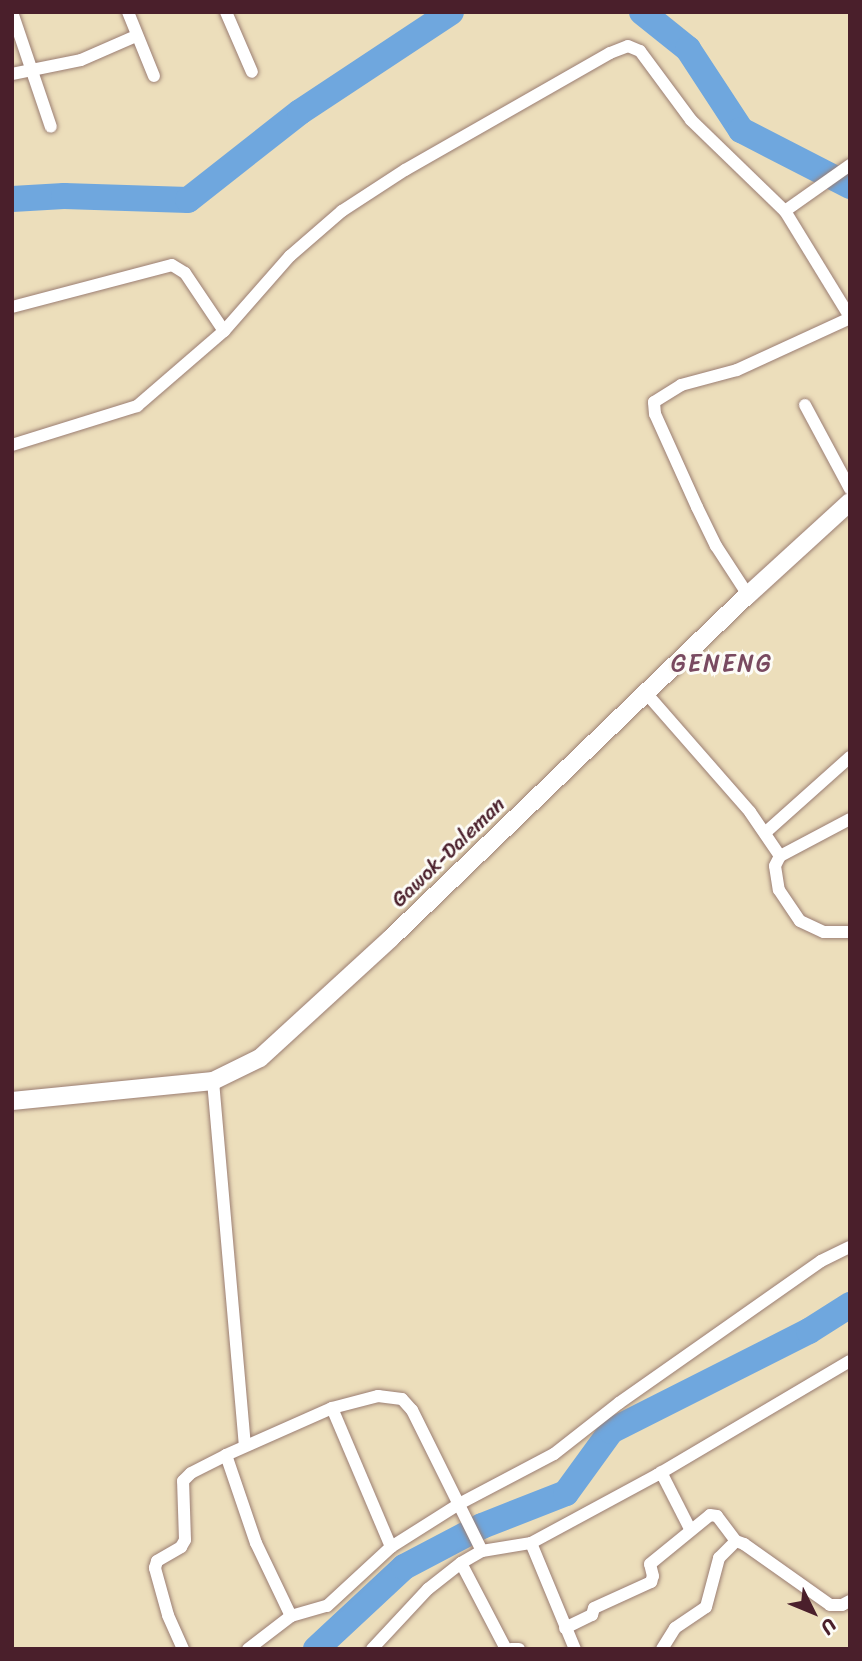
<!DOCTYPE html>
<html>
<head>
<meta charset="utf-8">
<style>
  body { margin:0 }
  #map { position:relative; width:862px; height:1661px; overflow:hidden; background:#ecdebb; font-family:Sriracha,sans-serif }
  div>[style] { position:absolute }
  .river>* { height:26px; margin:-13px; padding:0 13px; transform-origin:13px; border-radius:13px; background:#6fa7de }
  .roads { filter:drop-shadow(0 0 2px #9b7e73) drop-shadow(0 0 2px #9b7e73) }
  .street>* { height:12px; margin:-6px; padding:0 6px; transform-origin:6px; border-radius:6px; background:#fff }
  .secondary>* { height:18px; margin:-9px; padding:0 9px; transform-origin:9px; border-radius:9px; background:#fff }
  span { translate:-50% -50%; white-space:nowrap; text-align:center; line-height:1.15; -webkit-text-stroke:6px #fdfcf7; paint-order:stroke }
  .street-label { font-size:21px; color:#4a1f2b }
  .quarter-label { font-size:24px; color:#794a60; letter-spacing:2px }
  .frame { position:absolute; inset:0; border:14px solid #4a1f2b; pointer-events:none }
  .north { position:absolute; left:778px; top:1577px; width:70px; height:70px; -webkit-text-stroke:5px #fdfcf7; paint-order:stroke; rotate:133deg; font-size:19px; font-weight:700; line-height:28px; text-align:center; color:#4a1f2b }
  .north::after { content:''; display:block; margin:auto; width:24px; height:32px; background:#4a1f2b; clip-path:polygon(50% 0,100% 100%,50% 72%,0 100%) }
</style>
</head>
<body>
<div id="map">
  <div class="river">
    <div style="left:642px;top:12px;width:59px;rotate:38.8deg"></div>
    <div style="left:688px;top:49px;width:97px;rotate:56.8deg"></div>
    <div style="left:741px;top:130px;width:123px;rotate:27.2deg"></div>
    <div style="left:12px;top:199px;width:52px;rotate:-3.3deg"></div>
    <div style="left:64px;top:196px;width:124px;rotate:1.8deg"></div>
    <div style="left:188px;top:200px;width:142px;rotate:-38.2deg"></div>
    <div style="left:300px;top:112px;width:181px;rotate:-33.5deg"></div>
    <div style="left:316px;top:1649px;width:120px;rotate:-43deg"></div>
    <div style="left:404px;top:1567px;width:88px;rotate:-27.7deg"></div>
    <div style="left:482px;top:1526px;width:90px;rotate:-21.4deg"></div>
    <div style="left:566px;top:1493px;width:77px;rotate:-54deg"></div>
    <div style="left:611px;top:1431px;width:222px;rotate:-26.8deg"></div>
    <div style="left:809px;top:1331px;width:49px;rotate:-32.4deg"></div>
  </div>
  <div class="roads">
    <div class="street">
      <div style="left:12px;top:12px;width:121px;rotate:71.3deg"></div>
      <div style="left:128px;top:12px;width:69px;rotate:67.9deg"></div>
      <div style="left:226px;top:12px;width:65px;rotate:66.6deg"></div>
      <div style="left:12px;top:74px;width:70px;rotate:-11.5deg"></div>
      <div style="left:81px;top:60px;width:60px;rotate:-23.6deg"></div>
      <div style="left:785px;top:211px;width:80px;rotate:-35.3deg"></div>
      <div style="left:12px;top:307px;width:165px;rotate:-14.7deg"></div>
      <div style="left:172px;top:265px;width:15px;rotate:32deg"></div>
      <div style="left:185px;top:273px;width:70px;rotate:56.1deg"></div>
      <div style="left:805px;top:405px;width:95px;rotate:61.8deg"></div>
      <div style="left:12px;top:445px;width:131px;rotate:-17.3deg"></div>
      <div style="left:137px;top:406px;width:115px;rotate:-40.8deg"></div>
      <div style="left:224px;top:331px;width:100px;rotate:-48.7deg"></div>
      <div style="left:290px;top:256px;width:69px;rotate:-40.9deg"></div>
      <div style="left:342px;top:211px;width:75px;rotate:-33.1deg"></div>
      <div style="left:405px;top:170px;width:236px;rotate:-29.7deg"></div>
      <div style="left:610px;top:53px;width:19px;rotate:-21deg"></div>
      <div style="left:628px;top:46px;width:13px;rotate:23deg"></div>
      <div style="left:640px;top:51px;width:86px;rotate:53.5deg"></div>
      <div style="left:691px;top:120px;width:131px;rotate:44.1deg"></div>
      <div style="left:785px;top:211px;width:124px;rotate:58.5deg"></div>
      <div style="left:748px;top:595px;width:59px;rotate:-123.1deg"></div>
      <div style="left:716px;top:546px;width:43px;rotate:-116deg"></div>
      <div style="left:697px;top:507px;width:102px;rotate:-114.3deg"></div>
      <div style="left:655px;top:414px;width:12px;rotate:-95deg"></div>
      <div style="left:654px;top:402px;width:32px;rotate:-32deg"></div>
      <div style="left:681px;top:385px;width:58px;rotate:-15deg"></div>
      <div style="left:737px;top:370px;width:124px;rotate:-24.7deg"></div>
      <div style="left:646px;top:693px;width:158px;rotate:48.8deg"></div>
      <div style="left:750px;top:812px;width:53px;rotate:55.7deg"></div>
      <div style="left:850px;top:819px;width:79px;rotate:152.1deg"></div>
      <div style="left:780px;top:856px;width:11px;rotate:117deg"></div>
      <div style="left:775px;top:866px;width:24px;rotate:81deg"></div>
      <div style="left:779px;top:890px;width:37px;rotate:56deg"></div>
      <div style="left:800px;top:921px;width:26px;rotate:25deg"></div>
      <div style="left:824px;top:932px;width:26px"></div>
      <div style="left:766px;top:832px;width:113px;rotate:-41.8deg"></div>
      <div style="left:213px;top:1081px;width:366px;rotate:85deg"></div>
      <div style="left:332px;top:1408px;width:151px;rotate:67deg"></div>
      <div style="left:226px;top:1455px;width:93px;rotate:71.2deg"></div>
      <div style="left:256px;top:1543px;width:81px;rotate:64.4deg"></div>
      <div style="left:661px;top:1472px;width:64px;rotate:63deg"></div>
      <div style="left:531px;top:1543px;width:115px;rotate:67.5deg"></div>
      <div style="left:461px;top:1563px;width:97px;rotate:62.4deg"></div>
      <div style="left:565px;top:1628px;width:30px;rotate:-26deg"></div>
      <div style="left:592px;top:1615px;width:7px;rotate:-74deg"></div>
      <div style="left:594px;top:1608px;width:63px;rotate:-24.5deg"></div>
      <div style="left:651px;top:1582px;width:6px;rotate:-72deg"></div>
      <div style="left:653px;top:1576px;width:12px;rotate:-104deg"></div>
      <div style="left:650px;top:1564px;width:77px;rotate:-39.2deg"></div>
      <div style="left:710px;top:1515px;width:7px;rotate:8deg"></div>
      <div style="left:717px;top:1516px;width:31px;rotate:53deg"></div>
      <div style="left:183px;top:1649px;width:37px;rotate:-114deg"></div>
      <div style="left:168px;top:1615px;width:49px;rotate:-105.5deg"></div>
      <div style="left:155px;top:1568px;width:7px;rotate:-74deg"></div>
      <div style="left:157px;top:1561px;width:28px;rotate:-30deg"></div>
      <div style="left:181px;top:1547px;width:8px;rotate:-60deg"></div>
      <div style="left:185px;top:1540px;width:59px;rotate:-91.9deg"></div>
      <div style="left:183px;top:1481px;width:11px;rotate:-45deg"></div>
      <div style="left:191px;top:1473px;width:39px;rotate:-27deg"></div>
      <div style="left:226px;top:1455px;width:116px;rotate:-23.9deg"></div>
      <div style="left:332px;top:1408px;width:48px;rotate:-14.6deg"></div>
      <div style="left:378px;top:1396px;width:24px;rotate:7deg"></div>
      <div style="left:402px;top:1399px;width:15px;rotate:48deg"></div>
      <div style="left:412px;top:1410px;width:157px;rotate:63.6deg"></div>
      <div style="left:248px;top:1649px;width:54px;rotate:-37.5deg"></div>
      <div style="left:291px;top:1616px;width:37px;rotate:-16deg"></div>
      <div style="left:327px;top:1606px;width:87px;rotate:-42.7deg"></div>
      <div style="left:391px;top:1547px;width:80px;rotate:-32.3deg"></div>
      <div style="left:459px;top:1504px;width:107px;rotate:-27.8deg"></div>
      <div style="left:554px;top:1454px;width:83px;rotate:-38.1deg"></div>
      <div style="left:619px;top:1403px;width:247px;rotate:-35.1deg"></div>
      <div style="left:821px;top:1261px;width:32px;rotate:-26deg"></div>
      <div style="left:372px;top:1649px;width:82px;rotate:-47deg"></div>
      <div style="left:428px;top:1589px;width:42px;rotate:-38.2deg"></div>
      <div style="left:461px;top:1563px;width:24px;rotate:-30deg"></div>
      <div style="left:482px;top:1551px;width:50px;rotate:-9.3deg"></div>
      <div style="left:531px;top:1543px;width:143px;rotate:-28.4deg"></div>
      <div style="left:657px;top:1475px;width:224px;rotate:-30.6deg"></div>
      <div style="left:511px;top:1649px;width:8px"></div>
      <div style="left:662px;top:1649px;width:25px;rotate:-58deg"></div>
      <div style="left:675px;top:1628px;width:37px;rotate:-34deg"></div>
      <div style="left:706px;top:1607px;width:51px;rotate:-75.1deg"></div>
      <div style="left:719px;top:1558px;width:24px;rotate:-45deg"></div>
      <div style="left:736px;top:1541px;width:9px;rotate:21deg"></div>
      <div style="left:744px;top:1544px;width:105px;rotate:35.3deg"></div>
      <div style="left:830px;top:1605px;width:12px"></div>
      <div style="left:842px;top:1605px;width:9px;rotate:-27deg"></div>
    </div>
    <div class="secondary">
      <div style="left:12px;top:1101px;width:202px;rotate:-5.7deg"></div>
      <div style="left:213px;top:1081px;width:52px;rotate:-26.1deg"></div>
      <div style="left:260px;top:1058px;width:176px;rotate:-42.5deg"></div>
      <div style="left:390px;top:939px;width:496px;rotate:-43.9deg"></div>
      <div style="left:748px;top:595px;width:138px;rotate:-42.4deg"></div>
    </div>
  </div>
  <div class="street-label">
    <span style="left:448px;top:852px;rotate:-44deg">Gawok-Daleman</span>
  </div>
  <div class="quarter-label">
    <span style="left:722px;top:664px">GENENG</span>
  </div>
  <div class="frame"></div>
  <div class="north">U</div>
</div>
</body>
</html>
